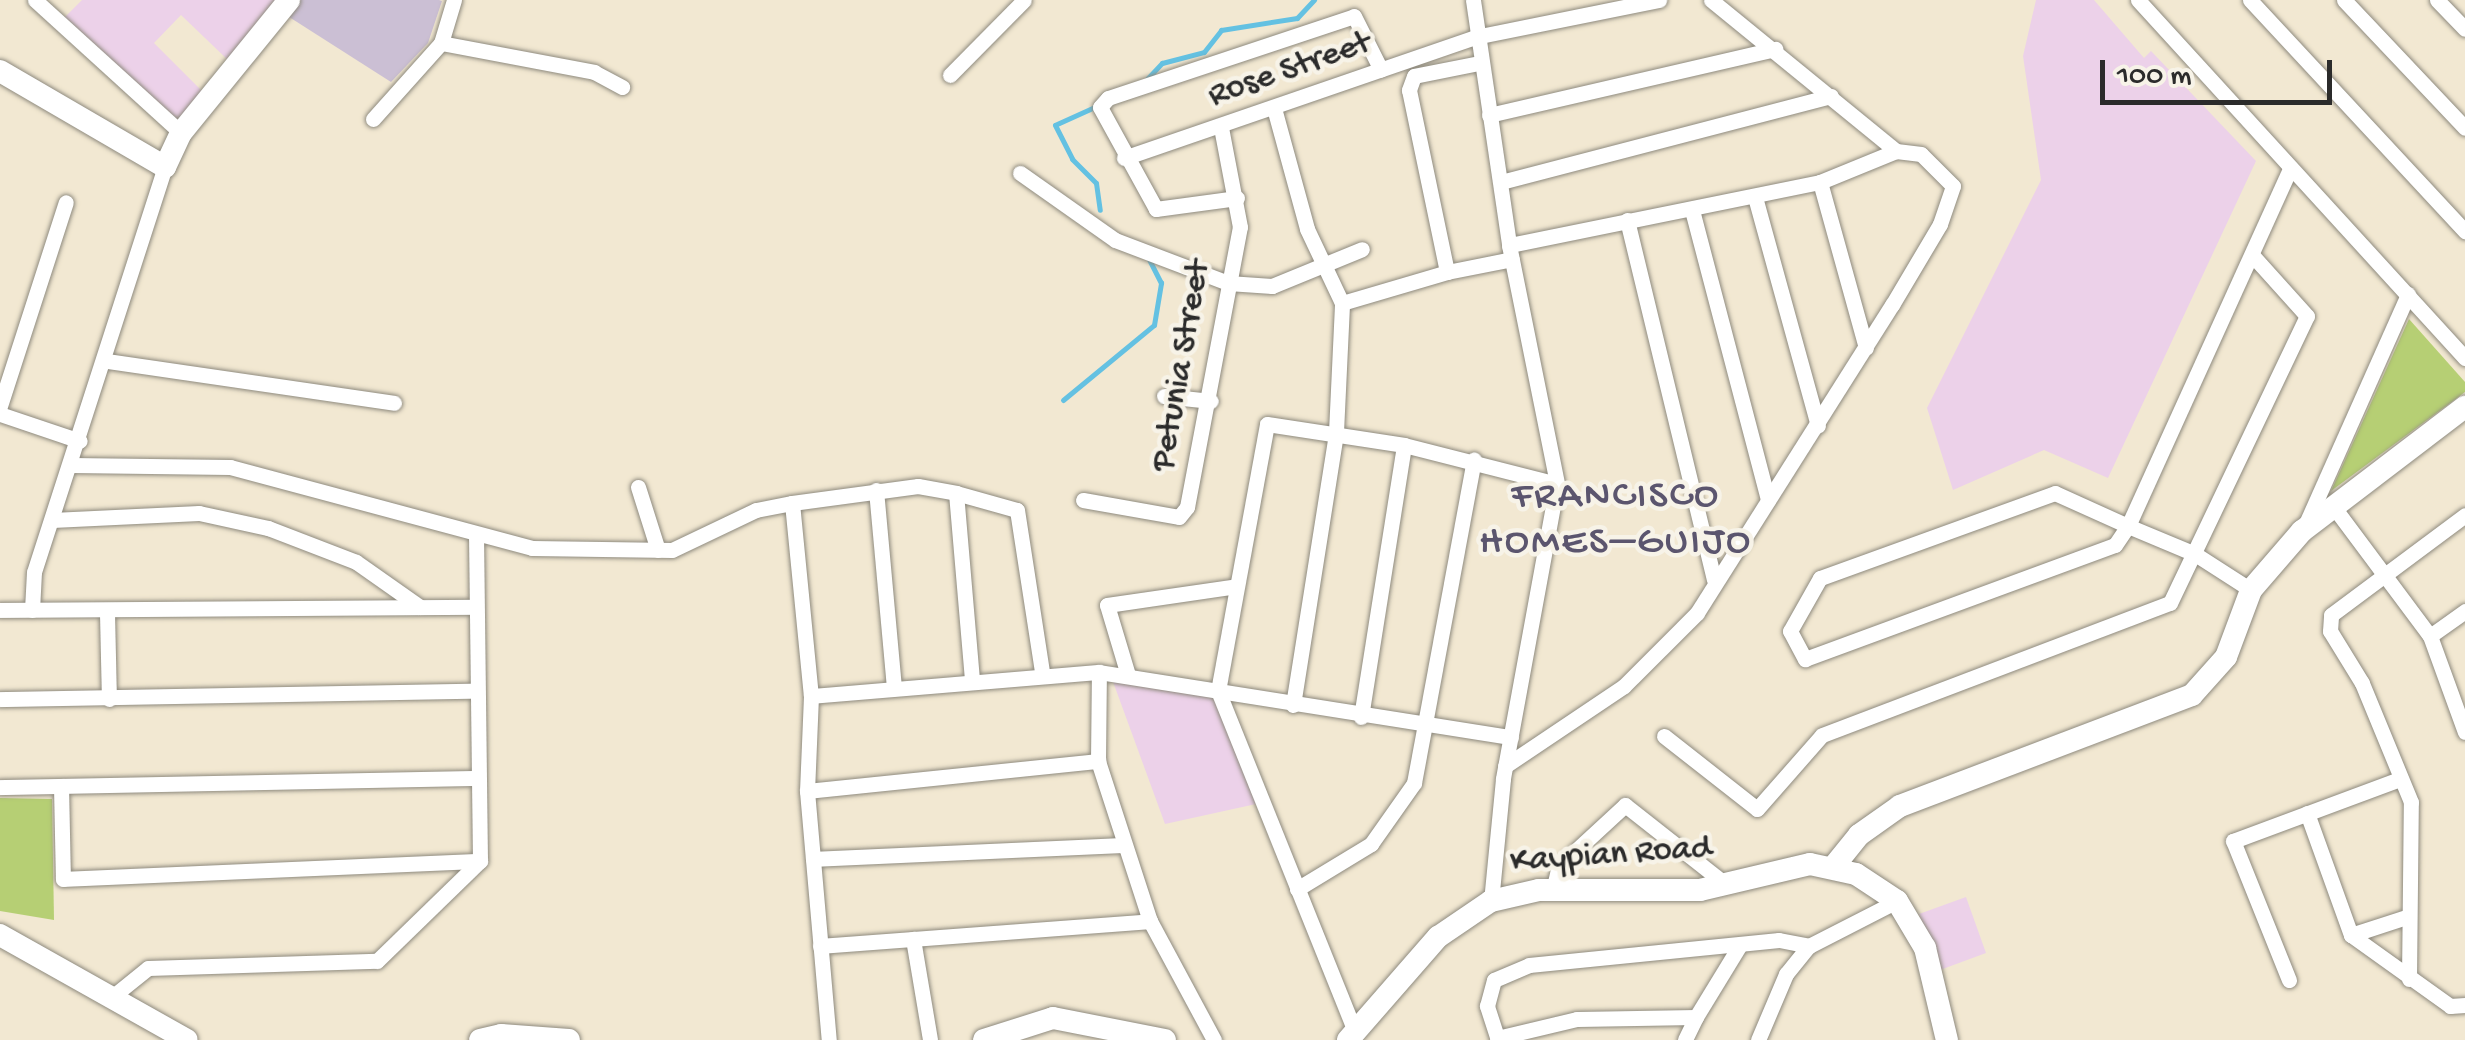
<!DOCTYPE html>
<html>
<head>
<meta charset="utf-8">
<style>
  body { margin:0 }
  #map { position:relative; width:2465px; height:1040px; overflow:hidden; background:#f2e8d2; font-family:"Gochi Hand",sans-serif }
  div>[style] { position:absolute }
  .built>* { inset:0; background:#ecd1e9 }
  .industrial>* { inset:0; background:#cbbfd4 }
  .green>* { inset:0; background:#b6cf74 }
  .stream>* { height:5px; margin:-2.5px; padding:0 2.5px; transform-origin:2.5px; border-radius:2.5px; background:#64c1e2 }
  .roads { filter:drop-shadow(0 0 2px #8e8a7e) drop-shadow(0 0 2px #8e8a7e) }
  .street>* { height:15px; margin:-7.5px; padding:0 7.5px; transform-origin:7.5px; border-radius:7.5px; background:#fff }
  .secondary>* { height:22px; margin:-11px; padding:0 11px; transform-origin:11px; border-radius:11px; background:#fff }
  span { translate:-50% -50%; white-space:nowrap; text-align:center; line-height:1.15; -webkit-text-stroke:9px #f7f3e8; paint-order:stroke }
  .street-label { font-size:35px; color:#2b2b2b }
  .quarter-label { font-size:40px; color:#5b556e; letter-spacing:2.5px }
  .scale { position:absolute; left:2100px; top:60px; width:232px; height:45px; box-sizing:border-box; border:5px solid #2b2b2b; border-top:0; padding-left:12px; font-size:30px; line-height:35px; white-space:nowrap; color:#2b2b2b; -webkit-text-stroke:8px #f7f3e8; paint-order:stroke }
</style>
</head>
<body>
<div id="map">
  <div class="built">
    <div style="clip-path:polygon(82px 0,283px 0,230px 62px,181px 15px,154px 43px,203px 92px,175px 125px,62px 20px)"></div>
    <div style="clip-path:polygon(2036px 0,2094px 0,2144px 58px,2151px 51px,2256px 161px,2108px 478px,2044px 450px,1953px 490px,1927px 408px,2041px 180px,2023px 56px)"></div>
    <div style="clip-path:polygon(1112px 679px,1216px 697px,1256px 804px,1165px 824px)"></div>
    <div style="clip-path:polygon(1966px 897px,1986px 953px,1940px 970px,1919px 914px)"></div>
  </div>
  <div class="industrial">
    <div style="clip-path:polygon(297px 0,439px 0,442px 1px,428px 43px,391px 82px,286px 15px)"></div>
  </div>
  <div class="green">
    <div style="clip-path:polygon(2409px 319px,2465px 382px,2465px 392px,2331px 491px)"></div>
    <div style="clip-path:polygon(0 798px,52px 799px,54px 920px,0 911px)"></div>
  </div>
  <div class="stream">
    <div style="left:1147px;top:79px;width:22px;rotate:-47deg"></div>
    <div style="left:1162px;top:63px;width:43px;rotate:-14.7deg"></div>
    <div style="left:1204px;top:52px;width:28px;rotate:-52deg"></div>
    <div style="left:1221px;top:30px;width:77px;rotate:-9deg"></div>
    <div style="left:1297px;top:18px;width:25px;rotate:-47deg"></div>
    <div style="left:1099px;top:105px;width:48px;rotate:155.6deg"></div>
    <div style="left:1055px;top:125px;width:38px;rotate:63deg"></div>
    <div style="left:1072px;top:159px;width:34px;rotate:45deg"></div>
    <div style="left:1096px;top:183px;width:27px;rotate:82deg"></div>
    <div style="left:1063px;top:400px;width:118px;rotate:-39.5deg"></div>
    <div style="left:1154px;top:325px;width:43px;rotate:-80.5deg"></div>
    <div style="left:1161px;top:283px;width:27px;rotate:-117deg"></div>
  </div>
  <div class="roads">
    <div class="street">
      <div style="left:35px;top:0;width:197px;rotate:42.3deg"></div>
      <div style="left:1473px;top:0;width:248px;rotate:81.6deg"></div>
      <div style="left:1509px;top:245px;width:244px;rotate:78.6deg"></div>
      <div style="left:1557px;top:484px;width:300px;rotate:100.4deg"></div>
      <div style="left:1503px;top:779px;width:123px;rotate:95.6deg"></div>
      <div style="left:1711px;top:0;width:239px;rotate:39.2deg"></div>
      <div style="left:2138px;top:0;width:485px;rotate:47.6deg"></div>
      <div style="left:2250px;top:0;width:316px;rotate:47.1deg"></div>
      <div style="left:2344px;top:0;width:176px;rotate:46.6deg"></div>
      <div style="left:2437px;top:0;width:40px;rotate:46deg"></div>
      <div style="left:441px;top:43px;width:156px;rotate:10.7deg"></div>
      <div style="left:594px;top:72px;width:32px;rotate:28deg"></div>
      <div style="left:1479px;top:63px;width:66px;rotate:168.7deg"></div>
      <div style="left:1414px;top:76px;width:15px;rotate:110deg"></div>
      <div style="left:1409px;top:90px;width:186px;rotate:78.2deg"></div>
      <div style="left:1447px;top:272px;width:66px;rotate:-11.3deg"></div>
      <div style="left:950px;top:75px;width:105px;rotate:-45.4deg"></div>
      <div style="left:1274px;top:108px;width:125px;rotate:74.7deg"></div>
      <div style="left:1307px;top:229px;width:82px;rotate:64.7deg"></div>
      <div style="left:1489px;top:115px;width:294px;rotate:-13deg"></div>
      <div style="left:373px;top:119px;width:102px;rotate:-48.2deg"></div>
      <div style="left:441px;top:43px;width:45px;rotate:-73.2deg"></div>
      <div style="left:1124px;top:158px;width:371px;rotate:-19deg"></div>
      <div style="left:1475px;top:37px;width:188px;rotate:-11.4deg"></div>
      <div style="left:1020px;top:173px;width:116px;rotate:35.2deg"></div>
      <div style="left:1115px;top:240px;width:121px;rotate:20.8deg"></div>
      <div style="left:1228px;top:283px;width:44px;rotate:3.9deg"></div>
      <div style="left:1272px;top:286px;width:97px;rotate:-22.3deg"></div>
      <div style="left:1501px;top:182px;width:341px;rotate:-14.6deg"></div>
      <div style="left:1820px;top:182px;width:172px;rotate:74.5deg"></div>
      <div style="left:1755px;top:197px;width:237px;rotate:74.6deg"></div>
      <div style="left:1237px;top:198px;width:82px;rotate:172.3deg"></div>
      <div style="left:1156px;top:209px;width:116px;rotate:-118.8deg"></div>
      <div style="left:1100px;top:107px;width:12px;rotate:-48deg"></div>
      <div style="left:1108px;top:98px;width:259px;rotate:-18.4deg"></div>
      <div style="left:1354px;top:16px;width:60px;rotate:63.4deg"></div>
      <div style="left:1692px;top:210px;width:300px;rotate:75.3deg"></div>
      <div style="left:1627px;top:220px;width:370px;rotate:76.4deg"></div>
      <div style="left:107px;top:361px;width:290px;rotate:8.3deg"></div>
      <div style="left:1164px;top:396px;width:47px;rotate:6.1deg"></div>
      <div style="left:0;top:406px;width:214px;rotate:-72.1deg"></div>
      <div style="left:0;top:414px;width:84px;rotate:18.6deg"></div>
      <div style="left:71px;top:465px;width:159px;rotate:0.7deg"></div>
      <div style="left:230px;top:467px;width:313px;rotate:15deg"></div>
      <div style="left:532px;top:548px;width:140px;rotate:0.8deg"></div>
      <div style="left:672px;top:550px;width:93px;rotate:-25.5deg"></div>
      <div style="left:756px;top:510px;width:37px;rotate:-11deg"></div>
      <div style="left:792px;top:503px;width:127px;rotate:-7.7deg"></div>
      <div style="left:918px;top:486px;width:39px;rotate:10deg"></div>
      <div style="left:956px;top:493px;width:63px;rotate:15.6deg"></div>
      <div style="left:1017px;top:510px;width:164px;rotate:81.2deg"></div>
      <div style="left:638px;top:487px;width:66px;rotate:72.4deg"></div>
      <div style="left:876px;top:490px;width:199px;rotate:84.8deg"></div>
      <div style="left:956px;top:493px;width:187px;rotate:85.1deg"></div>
      <div style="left:1083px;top:500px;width:97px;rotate:10deg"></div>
      <div style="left:1179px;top:517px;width:13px;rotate:-51deg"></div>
      <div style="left:1187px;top:507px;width:285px;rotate:-79.3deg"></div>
      <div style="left:1240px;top:227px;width:102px;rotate:-100.8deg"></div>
      <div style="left:792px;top:503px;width:194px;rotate:84.4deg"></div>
      <div style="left:811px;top:696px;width:95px;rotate:92.4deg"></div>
      <div style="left:807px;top:791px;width:250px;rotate:85deg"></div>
      <div style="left:2333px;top:506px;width:162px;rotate:53.3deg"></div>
      <div style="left:2430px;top:636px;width:43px;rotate:-35.5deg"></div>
      <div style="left:52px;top:520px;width:147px;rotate:-2.7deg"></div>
      <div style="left:199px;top:513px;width:71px;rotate:12.3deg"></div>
      <div style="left:268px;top:528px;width:94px;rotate:21.1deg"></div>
      <div style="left:356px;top:562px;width:78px;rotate:35.1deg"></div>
      <div style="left:2304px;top:528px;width:256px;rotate:-66deg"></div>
      <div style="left:2251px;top:590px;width:67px;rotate:-147.3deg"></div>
      <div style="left:2195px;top:554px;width:73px;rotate:-157.3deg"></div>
      <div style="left:2128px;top:526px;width:80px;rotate:-155.7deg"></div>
      <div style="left:2055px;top:493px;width:250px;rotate:160.1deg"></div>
      <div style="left:1820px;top:578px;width:61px;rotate:119.5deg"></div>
      <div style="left:1790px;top:631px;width:32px;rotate:62deg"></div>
      <div style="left:1805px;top:659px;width:330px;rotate:-20.2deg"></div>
      <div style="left:2115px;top:545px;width:23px;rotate:-56deg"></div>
      <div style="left:2128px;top:526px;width:392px;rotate:-65.6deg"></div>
      <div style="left:0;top:610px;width:475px;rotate:-0.4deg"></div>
      <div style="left:32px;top:610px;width:38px;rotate:-87deg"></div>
      <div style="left:34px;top:572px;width:426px;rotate:-72.1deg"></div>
      <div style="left:107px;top:613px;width:86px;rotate:88.7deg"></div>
      <div style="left:2430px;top:636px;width:102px;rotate:70deg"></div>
      <div style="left:1128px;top:675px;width:73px;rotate:-106.7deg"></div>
      <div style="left:1107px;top:605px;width:131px;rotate:-8.3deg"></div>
      <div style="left:811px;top:696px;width:289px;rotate:-4.8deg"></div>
      <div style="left:1099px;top:672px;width:417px;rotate:9deg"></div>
      <div style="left:0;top:699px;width:476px;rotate:-1deg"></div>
      <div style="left:1293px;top:705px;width:276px;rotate:-81deg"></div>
      <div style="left:1336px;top:432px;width:129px;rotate:-87.3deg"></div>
      <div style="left:1342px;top:303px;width:109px;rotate:-16.4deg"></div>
      <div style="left:1361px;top:717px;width:275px;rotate:-81deg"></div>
      <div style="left:1664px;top:736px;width:118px;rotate:38.1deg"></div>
      <div style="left:1757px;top:809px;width:98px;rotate:-48.7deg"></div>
      <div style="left:1822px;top:735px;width:372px;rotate:-20.8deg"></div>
      <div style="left:2170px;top:603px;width:318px;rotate:-64.5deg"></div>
      <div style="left:2307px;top:316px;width:82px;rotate:-132deg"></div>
      <div style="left:1505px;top:766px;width:143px;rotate:-33.9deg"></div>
      <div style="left:1624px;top:686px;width:103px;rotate:-45deg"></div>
      <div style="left:1697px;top:613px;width:365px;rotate:-57.7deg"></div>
      <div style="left:1892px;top:305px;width:94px;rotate:-59.3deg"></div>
      <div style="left:1940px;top:224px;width:40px;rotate:-71.1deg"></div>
      <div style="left:1953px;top:186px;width:45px;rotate:-135deg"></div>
      <div style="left:1921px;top:154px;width:25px;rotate:-173deg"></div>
      <div style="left:1896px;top:151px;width:82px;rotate:157.8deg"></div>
      <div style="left:1820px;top:182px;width:317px;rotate:168.5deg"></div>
      <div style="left:61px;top:786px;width:93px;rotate:88.8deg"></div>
      <div style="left:63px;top:879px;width:417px;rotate:-2.5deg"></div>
      <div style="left:0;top:787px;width:478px;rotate:-1.1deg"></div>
      <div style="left:807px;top:791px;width:293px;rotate:-5.9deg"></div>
      <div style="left:2307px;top:813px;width:130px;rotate:70.2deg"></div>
      <div style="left:2351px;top:935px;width:122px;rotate:35.6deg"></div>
      <div style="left:2450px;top:1006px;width:15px;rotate:-4deg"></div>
      <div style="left:813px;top:859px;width:308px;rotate:-2.6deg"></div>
      <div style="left:1297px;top:889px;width:87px;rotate:-31.3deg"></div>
      <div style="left:1371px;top:844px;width:75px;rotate:-54.8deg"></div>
      <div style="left:1414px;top:783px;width:329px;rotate:-79.5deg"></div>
      <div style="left:1553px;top:891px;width:26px;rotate:-77deg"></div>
      <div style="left:1559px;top:866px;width:90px;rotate:-42.7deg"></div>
      <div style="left:1625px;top:805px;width:126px;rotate:38.2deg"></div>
      <div style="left:1150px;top:921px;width:135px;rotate:61.7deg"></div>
      <div style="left:2351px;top:935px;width:61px;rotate:-18.1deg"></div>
      <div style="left:913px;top:939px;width:102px;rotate:80.4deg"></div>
      <div style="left:820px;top:946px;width:331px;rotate:-4.3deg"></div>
      <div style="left:1150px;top:921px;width:168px;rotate:-108deg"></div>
      <div style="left:1098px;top:761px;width:89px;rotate:-89.4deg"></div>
      <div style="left:2409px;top:979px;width:177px;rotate:-89.4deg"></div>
      <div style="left:2411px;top:802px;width:129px;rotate:-112.4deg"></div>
      <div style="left:2362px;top:683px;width:61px;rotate:-121.6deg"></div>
      <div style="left:2330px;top:631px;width:16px;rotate:-86deg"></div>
      <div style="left:2331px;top:615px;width:167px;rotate:-36.7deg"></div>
      <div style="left:2289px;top:980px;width:150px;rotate:-111.9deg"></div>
      <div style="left:2233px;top:841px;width:175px;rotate:-20.4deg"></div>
      <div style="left:112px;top:997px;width:46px;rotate:-38.9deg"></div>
      <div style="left:148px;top:968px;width:229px;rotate:-1.8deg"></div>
      <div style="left:377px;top:961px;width:144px;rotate:-44.2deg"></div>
      <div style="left:480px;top:861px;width:323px;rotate:-90.7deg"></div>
      <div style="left:1696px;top:1017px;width:84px;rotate:-58.6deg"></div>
      <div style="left:1356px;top:1034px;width:370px;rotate:-111.9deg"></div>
      <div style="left:1218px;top:691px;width:271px;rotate:-79.6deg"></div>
      <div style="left:1267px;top:424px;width:139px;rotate:8.7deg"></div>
      <div style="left:1404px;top:445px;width:158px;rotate:14.3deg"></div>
      <div style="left:1497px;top:1038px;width:82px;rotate:-13.4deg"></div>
      <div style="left:1577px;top:1019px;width:119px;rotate:-1deg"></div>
      <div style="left:1696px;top:1017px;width:25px;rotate:116deg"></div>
      <div style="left:1498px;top:1040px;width:36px;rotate:-108deg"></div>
      <div style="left:1487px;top:1006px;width:27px;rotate:-75deg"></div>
      <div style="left:1494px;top:980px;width:38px;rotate:-23deg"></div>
      <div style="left:1529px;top:965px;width:251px;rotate:-5.7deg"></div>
      <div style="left:1779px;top:940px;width:31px;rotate:11deg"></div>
      <div style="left:1758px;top:1040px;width:72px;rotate:-67deg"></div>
      <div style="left:1786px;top:974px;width:36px;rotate:-51deg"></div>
      <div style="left:1809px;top:946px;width:99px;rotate:-27.1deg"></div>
    </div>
    <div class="secondary">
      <div style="left:0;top:71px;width:191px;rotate:30.2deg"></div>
      <div style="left:165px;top:167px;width:38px;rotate:-65deg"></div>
      <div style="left:181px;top:133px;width:171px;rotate:-50.9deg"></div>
      <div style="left:1834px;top:866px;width:40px;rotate:-51deg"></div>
      <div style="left:1859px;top:835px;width:50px;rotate:-35.3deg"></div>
      <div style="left:1900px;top:806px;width:312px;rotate:-20.8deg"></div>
      <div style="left:2192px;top:695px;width:51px;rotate:-48.2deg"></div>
      <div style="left:2226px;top:657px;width:72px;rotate:-69.5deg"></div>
      <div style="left:2251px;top:590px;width:78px;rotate:-49.2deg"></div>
      <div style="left:2302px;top:531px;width:205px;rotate:-37.3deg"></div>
      <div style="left:0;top:935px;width:214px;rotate:29.3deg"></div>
      <div style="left:480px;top:1040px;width:22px;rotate:-13deg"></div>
      <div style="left:501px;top:1035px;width:68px;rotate:4.2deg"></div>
      <div style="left:984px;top:1040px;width:72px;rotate:-17.7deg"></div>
      <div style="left:1053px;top:1018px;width:114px;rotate:11.1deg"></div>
      <div style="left:1348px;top:1040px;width:137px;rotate:-48.9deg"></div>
      <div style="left:1438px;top:937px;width:64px;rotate:-34.2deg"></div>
      <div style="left:1491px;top:901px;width:49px;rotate:-12.9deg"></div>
      <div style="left:1539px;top:890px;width:161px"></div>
      <div style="left:1700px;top:890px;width:113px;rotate:-13.3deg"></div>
      <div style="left:1810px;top:864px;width:47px;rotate:12.3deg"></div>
      <div style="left:1856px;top:874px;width:49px;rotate:33.4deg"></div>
      <div style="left:1897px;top:901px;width:55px;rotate:59.2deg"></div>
      <div style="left:1925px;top:948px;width:95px;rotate:76.6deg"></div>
    </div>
  </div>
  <div class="street-label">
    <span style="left:1290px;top:71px;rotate:-19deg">Rose Street</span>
    <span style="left:1183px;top:366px;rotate:-80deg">Petunia Street</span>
    <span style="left:1611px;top:856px;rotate:-4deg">Kaypian Road</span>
  </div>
  <div class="quarter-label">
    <span style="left:1616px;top:521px">FRANCISCO<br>HOMES–GUIJO</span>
  </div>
  <div class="scale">100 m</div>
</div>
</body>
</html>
